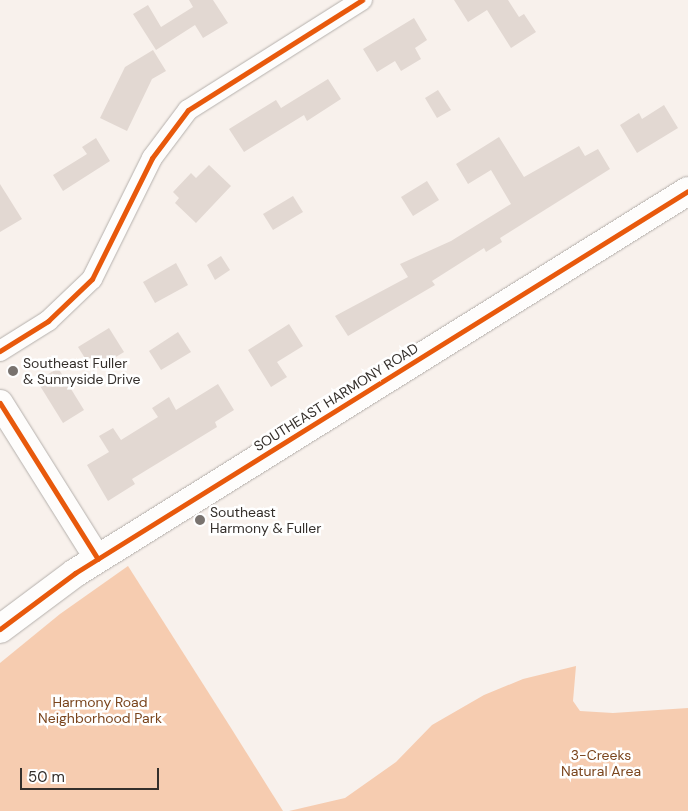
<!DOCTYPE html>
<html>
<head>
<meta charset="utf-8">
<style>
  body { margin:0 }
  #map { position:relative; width:688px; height:811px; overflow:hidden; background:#f8f1ec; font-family:"DM Sans",sans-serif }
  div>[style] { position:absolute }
  .green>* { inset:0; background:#f6ccb0 }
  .building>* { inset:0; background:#e2d8d2 }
  .roads { filter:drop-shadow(0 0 1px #b5b0ac) drop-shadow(0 0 1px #b5b0ac) }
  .minor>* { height:20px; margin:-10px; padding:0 10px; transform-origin:10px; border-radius:10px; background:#fefdfc }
  .tertiary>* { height:26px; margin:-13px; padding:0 13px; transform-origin:13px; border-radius:13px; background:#fefdfc }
  .primary>* { height:28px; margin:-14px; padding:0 14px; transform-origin:14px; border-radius:14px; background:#fefdfc }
  .cycleway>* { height:5px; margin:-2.5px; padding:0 2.5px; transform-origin:2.5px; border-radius:2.5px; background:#e8590c }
  .dots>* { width:14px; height:14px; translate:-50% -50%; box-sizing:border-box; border:2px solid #fff; border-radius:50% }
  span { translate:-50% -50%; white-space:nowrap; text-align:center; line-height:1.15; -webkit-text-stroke:5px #fff; paint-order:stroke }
  .poi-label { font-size:14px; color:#342f2b }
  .left { translate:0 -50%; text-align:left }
  .street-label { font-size:14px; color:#342f2b }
  .park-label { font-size:14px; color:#7a451d }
  .scale { position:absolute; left:20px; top:768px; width:139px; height:22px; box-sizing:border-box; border:2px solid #342f2b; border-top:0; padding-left:6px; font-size:15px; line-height:18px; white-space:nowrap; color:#342f2b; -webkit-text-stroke:4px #fff; paint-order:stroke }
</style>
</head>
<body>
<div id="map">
  <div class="green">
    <div style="clip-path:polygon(128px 566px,231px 728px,283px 811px,0 811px,0 663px,60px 614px)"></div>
    <div style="clip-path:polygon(576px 666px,573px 701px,580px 711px,613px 713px,688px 708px,688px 811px,289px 811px,345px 798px,396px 762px,432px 725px,484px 695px,523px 679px)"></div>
  </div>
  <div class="building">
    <div style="clip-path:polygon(189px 0,213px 0,228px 23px,203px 38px,195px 25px,156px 50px,133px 14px,148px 5px,161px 27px,193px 7px)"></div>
    <div style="clip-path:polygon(454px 0,508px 0,519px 17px,524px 14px,536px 32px,511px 48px,487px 10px,468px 22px)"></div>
    <div style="clip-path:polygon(414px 18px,427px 40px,415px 48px,421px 59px,401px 71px,395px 61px,377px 72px,363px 49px)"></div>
    <div style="clip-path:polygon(153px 50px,166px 71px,152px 79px,127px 131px,100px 118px,125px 67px)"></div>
    <div style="clip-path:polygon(328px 79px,341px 99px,307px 121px,304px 115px,244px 152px,229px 129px,276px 100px,281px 108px)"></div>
    <div style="clip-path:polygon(438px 90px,451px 110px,437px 118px,425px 98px)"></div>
    <div style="clip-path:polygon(664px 105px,678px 128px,637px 153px,620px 125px,639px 113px,642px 119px)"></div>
    <div style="clip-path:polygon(499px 137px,524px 177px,579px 146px,585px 156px,598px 149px,610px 169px,500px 238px,502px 242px,486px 252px,484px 248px,432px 281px,435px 285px,348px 336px,335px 316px,408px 277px,400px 264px,451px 241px,511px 204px,491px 170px,468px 184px,456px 164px)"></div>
    <div style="clip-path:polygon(96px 138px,110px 161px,63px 191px,53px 175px,87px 154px,82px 147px)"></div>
    <div style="clip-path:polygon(209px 165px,231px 186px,196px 223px,175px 203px,179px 198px,173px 192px,191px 173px,196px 178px)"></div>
    <div style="clip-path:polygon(427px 181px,439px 200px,413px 216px,401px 197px)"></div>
    <div style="clip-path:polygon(0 184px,22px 219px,0 232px)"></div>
    <div style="clip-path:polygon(293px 196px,303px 212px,273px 230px,263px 214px)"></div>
    <div style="clip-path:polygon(221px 256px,230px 270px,215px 280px,207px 265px)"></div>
    <div style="clip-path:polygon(176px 263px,188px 285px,155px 303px,143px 282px)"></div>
    <div style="clip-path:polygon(289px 324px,303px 346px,277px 362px,287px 377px,271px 387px,248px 350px)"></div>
    <div style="clip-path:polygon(109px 328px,124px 352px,93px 371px,78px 347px)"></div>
    <div style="clip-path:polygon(178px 332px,191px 352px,161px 370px,149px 351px)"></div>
    <div style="clip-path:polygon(58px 368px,84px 410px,63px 423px,37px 381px)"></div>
    <div style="clip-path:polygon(218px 384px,234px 410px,215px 422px,217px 427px,132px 479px,135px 484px,108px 501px,87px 465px,109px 452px,99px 436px,113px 428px,121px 440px,158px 417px,152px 408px,169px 397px,176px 410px)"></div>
  </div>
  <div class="roads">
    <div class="minor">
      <div style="left:0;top:351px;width:57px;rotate:-32deg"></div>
      <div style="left:48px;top:321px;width:61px;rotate:-43.7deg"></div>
      <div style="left:92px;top:279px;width:135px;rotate:-63.6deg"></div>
      <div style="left:152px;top:158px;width:60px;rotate:-53.1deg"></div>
      <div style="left:188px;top:110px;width:206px;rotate:-32.3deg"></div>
    </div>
    <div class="tertiary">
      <div style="left:0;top:403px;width:184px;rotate:57.9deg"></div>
    </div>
    <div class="primary">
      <div style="left:0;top:629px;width:94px;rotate:-36.7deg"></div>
      <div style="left:75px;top:573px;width:722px;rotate:-31.93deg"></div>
    </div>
  </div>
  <div class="cycleway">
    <div style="left:0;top:351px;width:57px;rotate:-32deg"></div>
    <div style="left:48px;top:321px;width:61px;rotate:-43.7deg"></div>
    <div style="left:92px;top:279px;width:135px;rotate:-63.6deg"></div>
    <div style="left:152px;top:158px;width:60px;rotate:-53.1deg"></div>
    <div style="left:188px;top:110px;width:206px;rotate:-32.3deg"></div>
    <div style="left:0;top:403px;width:184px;rotate:57.9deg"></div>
    <div style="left:0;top:629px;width:94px;rotate:-36.7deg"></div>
    <div style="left:75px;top:573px;width:722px;rotate:-31.93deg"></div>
  </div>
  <div class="dots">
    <div style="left:13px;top:371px;background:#79736f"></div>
    <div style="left:200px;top:520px;background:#79736f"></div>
  </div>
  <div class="poi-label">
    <span class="left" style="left:23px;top:371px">Southeast Fuller<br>&amp; Sunnyside Drive</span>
    <span class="left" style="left:210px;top:520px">Southeast<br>Harmony &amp; Fuller</span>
  </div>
  <div class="street-label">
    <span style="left:336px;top:397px;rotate:-32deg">SOUTHEAST HARMONY ROAD</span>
  </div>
  <div class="park-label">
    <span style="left:100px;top:710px">Harmony Road<br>Neighborhood Park</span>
    <span style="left:601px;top:763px">3-Creeks<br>Natural Area</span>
  </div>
  <div class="scale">50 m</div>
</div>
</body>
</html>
